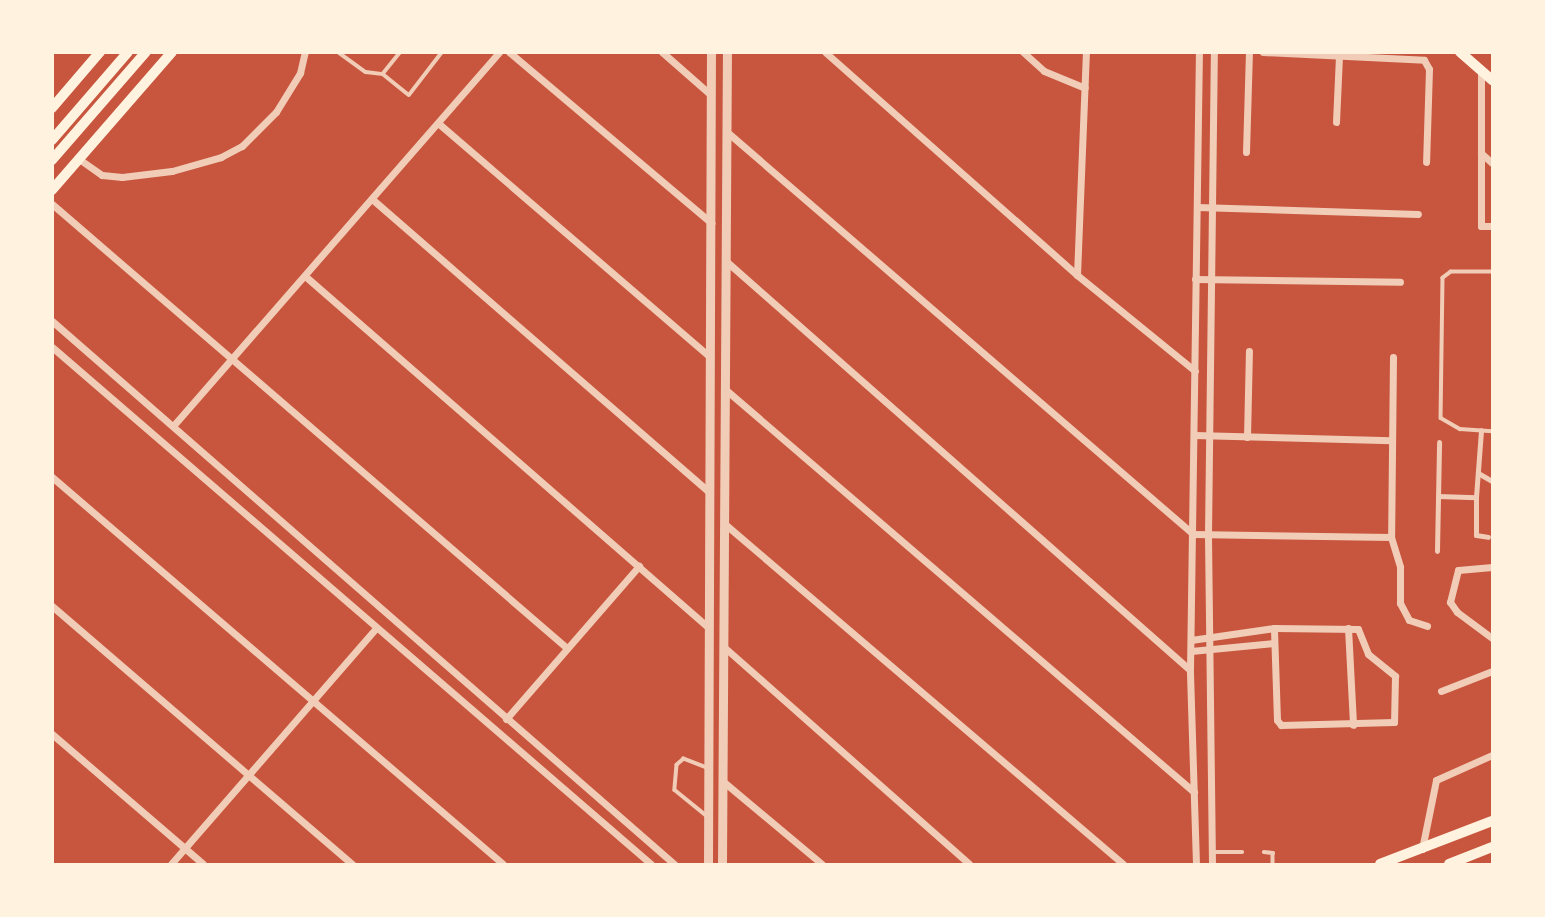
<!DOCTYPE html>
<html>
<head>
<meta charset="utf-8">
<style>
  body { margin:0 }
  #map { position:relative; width:1545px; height:917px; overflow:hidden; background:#c8553d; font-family:"Nunito Sans",sans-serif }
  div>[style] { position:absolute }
  .service>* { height:3.5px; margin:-1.75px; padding:0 1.75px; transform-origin:1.75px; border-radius:1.75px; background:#f1ccb7 }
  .pedestrian>* { height:5px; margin:-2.5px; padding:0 2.5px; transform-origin:2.5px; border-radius:2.5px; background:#f1ccb7 }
  .minor>* { height:7px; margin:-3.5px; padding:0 3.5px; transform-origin:3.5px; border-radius:3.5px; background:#f1ccb7 }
  .tertiary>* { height:9px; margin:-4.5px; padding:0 4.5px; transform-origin:4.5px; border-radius:4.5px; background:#f1ccb7 }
  .secondary>* { height:10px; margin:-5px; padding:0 5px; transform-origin:5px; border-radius:5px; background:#fff3e0 }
  .primary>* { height:10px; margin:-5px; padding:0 5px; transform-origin:5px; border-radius:5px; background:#fff3e0 }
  span { translate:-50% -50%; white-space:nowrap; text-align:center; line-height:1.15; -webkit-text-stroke:7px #fff3e0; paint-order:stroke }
  .frame { position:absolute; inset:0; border:54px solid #fff3e0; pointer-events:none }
</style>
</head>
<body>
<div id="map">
  <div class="service">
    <div style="left:338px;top:52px;width:34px;rotate:36deg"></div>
    <div style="left:366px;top:72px;width:17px;rotate:7deg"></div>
    <div style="left:401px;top:52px;width:28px;rotate:129deg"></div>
    <div style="left:383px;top:74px;width:33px;rotate:39deg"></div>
    <div style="left:409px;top:95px;width:54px;rotate:-52.5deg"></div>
    <div style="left:1492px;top:272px;width:41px;rotate:180deg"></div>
    <div style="left:1451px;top:272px;width:10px;rotate:143deg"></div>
    <div style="left:1443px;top:278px;width:140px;rotate:90.8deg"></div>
    <div style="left:1441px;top:418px;width:22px;rotate:30deg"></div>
    <div style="left:1460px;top:429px;width:32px;rotate:4deg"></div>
    <div style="left:707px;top:768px;width:25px;rotate:-159deg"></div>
    <div style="left:684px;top:759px;width:9px;rotate:139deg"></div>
    <div style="left:677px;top:765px;width:25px;rotate:95deg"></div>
    <div style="left:675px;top:790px;width:41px;rotate:39.1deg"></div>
    <div style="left:1212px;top:852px;width:30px"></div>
    <div style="left:1264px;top:852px;width:9px;rotate:6deg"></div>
    <div style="left:1273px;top:853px;width:11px;rotate:90deg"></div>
  </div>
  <div class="pedestrian">
    <div style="left:1478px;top:473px;width:16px;rotate:30deg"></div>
    <div style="left:1438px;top:496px;width:38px;rotate:2deg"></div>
    <div style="left:1476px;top:497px;width:67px;rotate:-85.7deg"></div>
    <div style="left:1476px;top:497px;width:38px;rotate:90deg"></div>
    <div style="left:1476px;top:535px;width:12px;rotate:9deg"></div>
    <div style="left:1437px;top:551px;width:109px;rotate:-88.9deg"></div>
  </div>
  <div class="minor">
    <div style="left:509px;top:52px;width:265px;rotate:40.2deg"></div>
    <div style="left:662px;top:52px;width:65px;rotate:41.3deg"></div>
    <div style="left:825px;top:52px;width:337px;rotate:41.5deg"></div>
    <div style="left:1077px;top:275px;width:152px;rotate:39.1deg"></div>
    <div style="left:1023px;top:52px;width:28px;rotate:42deg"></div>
    <div style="left:1044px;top:71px;width:44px;rotate:22.5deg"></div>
    <div style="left:1263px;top:52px;width:161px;rotate:2.8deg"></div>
    <div style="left:1424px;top:60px;width:10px;rotate:61deg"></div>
    <div style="left:1429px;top:69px;width:93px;rotate:91.8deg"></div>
    <div style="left:1481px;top:71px;width:155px;rotate:90deg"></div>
    <div style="left:1481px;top:226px;width:11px"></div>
    <div style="left:1336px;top:122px;width:66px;rotate:-87.4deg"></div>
    <div style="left:438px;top:123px;width:359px;rotate:40.7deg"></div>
    <div style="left:727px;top:132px;width:615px;rotate:40.78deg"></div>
    <div style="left:1193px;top:534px;width:198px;rotate:0.9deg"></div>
    <div style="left:1246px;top:152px;width:100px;rotate:-88.3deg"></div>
    <div style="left:1481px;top:153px;width:15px;rotate:42deg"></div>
    <div style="left:79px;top:159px;width:28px;rotate:35deg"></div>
    <div style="left:102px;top:175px;width:20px;rotate:6deg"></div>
    <div style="left:122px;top:177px;width:50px;rotate:-6.8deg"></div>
    <div style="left:172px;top:171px;width:51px;rotate:-15.9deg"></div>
    <div style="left:221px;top:157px;width:24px;rotate:-28deg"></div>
    <div style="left:242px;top:146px;width:48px;rotate:-45deg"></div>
    <div style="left:276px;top:112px;width:46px;rotate:-58.4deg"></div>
    <div style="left:300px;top:73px;width:22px;rotate:-77deg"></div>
    <div style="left:372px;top:199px;width:447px;rotate:41deg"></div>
    <div style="left:52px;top:204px;width:680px;rotate:40.77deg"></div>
    <div style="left:1197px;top:207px;width:221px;rotate:1.8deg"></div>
    <div style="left:727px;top:262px;width:617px;rotate:41.39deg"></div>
    <div style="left:1077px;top:275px;width:223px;rotate:-87.7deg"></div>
    <div style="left:305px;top:276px;width:536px;rotate:41.07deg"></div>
    <div style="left:1195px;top:279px;width:205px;rotate:0.8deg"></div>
    <div style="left:52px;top:321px;width:826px;rotate:41.12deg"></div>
    <div style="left:52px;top:347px;width:791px;rotate:40.8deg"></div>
    <div style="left:1393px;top:357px;width:180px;rotate:90.6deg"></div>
    <div style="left:1391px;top:537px;width:31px;rotate:73deg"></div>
    <div style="left:1400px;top:567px;width:36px;rotate:90deg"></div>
    <div style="left:1400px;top:603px;width:19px;rotate:62deg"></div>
    <div style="left:1409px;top:620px;width:19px;rotate:18deg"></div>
    <div style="left:726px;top:390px;width:617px;rotate:40.66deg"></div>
    <div style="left:173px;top:426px;width:496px;rotate:-48.9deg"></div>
    <div style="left:1194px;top:435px;width:197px;rotate:1.5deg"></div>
    <div style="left:1247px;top:437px;width:86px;rotate:-88.7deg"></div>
    <div style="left:52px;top:477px;width:594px;rotate:40.63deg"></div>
    <div style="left:726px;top:525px;width:522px;rotate:40.49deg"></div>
    <div style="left:1492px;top:567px;width:34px;rotate:175deg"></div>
    <div style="left:1458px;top:570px;width:33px;rotate:104deg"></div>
    <div style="left:1450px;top:602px;width:12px;rotate:55deg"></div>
    <div style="left:1457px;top:612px;width:44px;rotate:36.6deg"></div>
    <div style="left:52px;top:606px;width:396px;rotate:40.7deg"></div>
    <div style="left:1348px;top:628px;width:97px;rotate:87deg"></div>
    <div style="left:1191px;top:640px;width:84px;rotate:-8.2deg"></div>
    <div style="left:1274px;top:628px;width:84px;rotate:0.7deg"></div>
    <div style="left:1358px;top:629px;width:27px;rotate:68deg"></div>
    <div style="left:1368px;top:654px;width:35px;rotate:39deg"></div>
    <div style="left:1395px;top:676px;width:46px;rotate:91.2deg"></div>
    <div style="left:1394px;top:722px;width:113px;rotate:178.5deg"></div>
    <div style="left:1281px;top:725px;width:6px;rotate:-129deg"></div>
    <div style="left:1277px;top:720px;width:92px;rotate:-91.9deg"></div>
    <div style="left:724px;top:647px;width:327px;rotate:41.5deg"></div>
    <div style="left:1191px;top:651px;width:83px;rotate:-5.5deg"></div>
    <div style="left:1441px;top:691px;width:55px;rotate:-21.4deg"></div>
    <div style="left:506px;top:719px;width:203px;rotate:-49deg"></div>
    <div style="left:52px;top:734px;width:199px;rotate:40.7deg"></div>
    <div style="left:725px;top:783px;width:126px;rotate:39.9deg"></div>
    <div style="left:1422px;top:849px;width:70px;rotate:-78.5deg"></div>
    <div style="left:1436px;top:780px;width:61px;rotate:-24.1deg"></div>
    <div style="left:171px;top:864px;width:313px;rotate:-49deg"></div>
    <div style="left:1196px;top:864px;width:194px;rotate:-91.8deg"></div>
    <div style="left:1190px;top:670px;width:618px;rotate:-89.17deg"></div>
    <div style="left:1212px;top:864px;width:330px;rotate:-90.7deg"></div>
    <div style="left:1208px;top:534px;width:482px;rotate:-89.3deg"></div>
  </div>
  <div class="tertiary">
    <div style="left:708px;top:864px;width:812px;rotate:-89.79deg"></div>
    <div style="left:722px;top:864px;width:812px;rotate:-89.65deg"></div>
  </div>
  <div class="secondary">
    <div style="left:52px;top:108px;width:74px;rotate:-49.4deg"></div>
    <div style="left:52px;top:190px;width:183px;rotate:-49deg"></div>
    <div style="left:1380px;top:864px;width:120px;rotate:-21deg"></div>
    <div style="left:1449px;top:864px;width:46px;rotate:-21.6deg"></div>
  </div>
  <div class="primary">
    <div style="left:1460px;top:52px;width:43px;rotate:41.2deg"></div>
    <div style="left:52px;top:140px;width:116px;rotate:-49.2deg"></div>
    <div style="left:52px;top:160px;width:143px;rotate:-49deg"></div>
  </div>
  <div class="frame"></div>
</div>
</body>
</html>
